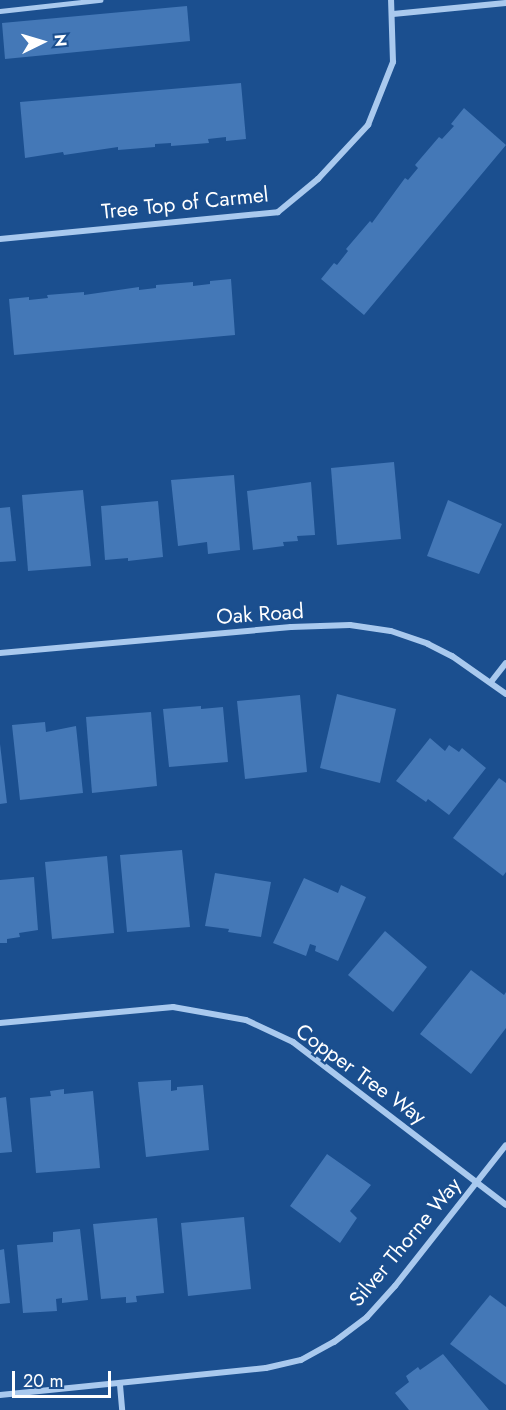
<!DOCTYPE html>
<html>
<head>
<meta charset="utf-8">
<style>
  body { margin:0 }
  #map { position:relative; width:506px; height:1410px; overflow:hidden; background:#1b4f8f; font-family:Jost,sans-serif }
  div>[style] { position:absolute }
  .building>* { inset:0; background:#4478b7 }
  .service>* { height:4.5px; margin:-2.25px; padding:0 2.25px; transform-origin:2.25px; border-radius:2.25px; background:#a9c9ee }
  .minor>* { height:6px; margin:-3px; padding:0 3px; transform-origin:3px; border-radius:3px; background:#a9c9ee }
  span { translate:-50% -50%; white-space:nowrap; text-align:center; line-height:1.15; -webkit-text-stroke:4.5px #1b4f8f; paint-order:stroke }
  .street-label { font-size:21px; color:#fff }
  .north { position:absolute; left:12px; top:12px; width:60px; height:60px; -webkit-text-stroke:4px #1b4f8f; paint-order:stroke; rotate:85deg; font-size:16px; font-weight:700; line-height:24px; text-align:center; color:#fff }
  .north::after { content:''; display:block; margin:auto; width:21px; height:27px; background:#fff; clip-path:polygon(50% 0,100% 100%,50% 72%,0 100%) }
  .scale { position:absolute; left:12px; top:1371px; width:99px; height:27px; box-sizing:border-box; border:3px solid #fff; border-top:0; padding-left:8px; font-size:18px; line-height:21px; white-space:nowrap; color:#fff; -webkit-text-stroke:4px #1b4f8f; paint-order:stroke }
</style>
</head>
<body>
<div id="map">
  <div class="building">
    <div style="clip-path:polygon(187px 6px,190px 41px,5px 59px,2px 23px)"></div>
    <div style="clip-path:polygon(241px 83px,246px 139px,226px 141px,226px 137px,208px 139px,209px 143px,171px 146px,171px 143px,155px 144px,155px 147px,118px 150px,118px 147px,64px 155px,63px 152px,25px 158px,20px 102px)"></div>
    <div style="clip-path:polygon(464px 108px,506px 145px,364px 315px,321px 279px,334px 263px,337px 265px,348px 251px,346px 249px,370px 221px,372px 223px,405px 178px,408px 180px,418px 168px,415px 165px,439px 137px,442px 139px,454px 126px,451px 124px)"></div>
    <div style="clip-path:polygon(231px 279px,235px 335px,14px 355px,9px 299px,29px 297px,29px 300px,48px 298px,47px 295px,84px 292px,84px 295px,139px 287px,139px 290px,156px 288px,156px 285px,193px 282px,193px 286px,210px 284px,210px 281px)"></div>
    <div style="clip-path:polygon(394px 462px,401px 539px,337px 545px,331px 468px)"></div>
    <div style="clip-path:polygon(234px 475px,240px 550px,208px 554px,207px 542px,178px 546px,171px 480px)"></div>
    <div style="clip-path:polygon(311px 482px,315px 535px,297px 536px,298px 541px,283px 542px,284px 546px,253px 550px,247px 491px)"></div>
    <div style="clip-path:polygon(83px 490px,91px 566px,28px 571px,22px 495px)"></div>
    <div style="clip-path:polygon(448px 500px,502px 524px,479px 574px,427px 556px)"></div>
    <div style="clip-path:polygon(158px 501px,163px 557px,128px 561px,128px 558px,105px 560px,101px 506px)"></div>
    <div style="clip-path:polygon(10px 507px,16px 561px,0 562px,0 508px)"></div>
    <div style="clip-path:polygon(337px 694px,396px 709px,380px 783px,320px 768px)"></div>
    <div style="clip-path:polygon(300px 695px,307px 772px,245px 779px,237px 701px)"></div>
    <div style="clip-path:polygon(201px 706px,201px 709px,223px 707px,228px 762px,169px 767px,163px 709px)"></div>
    <div style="clip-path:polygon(151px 712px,157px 786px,92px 793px,86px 717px)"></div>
    <div style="clip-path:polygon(45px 722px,46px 732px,76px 726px,83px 793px,20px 800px,12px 725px)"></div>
    <div style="clip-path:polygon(430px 738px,445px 751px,449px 745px,459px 752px,462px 748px,486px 768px,449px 815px,428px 799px,426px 802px,396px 781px)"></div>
    <div style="clip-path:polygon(0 744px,7px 803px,0 804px)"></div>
    <div style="clip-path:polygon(499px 778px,506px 783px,506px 872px,503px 876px,453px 838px)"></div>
    <div style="clip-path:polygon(182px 850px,190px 927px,127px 932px,120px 855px)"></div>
    <div style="clip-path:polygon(107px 856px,114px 933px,52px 939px,45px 862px)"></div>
    <div style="clip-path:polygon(215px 873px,271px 882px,261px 937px,228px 932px,229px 929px,205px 926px)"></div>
    <div style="clip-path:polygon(34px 877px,38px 930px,19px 933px,20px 937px,7px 939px,7px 943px,0 943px,0 880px)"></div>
    <div style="clip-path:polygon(304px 878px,338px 893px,341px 885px,366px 897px,338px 961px,315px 951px,316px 946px,310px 944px,306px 956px,273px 943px)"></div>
    <div style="clip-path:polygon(385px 931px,427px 967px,393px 1012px,348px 975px)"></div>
    <div style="clip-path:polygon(471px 970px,504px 995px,506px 992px,506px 1028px,471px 1074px,420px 1034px)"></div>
    <div style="clip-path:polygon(171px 1080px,171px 1091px,177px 1090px,177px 1087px,203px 1085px,209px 1150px,146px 1157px,138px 1082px)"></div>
    <div style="clip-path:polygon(64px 1089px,64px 1094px,93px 1091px,100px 1168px,36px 1173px,30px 1098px,51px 1096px,50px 1091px)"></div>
    <div style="clip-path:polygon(6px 1097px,12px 1152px,0 1153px,0 1098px)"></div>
    <div style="clip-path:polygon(327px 1154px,371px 1185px,350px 1211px,357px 1218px,340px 1243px,290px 1206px)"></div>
    <div style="clip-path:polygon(244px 1217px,251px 1289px,188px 1296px,181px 1223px)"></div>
    <div style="clip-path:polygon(157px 1218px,164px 1293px,136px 1296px,137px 1302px,126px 1303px,126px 1297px,101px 1299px,93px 1224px)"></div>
    <div style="clip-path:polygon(80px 1229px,88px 1300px,62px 1303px,62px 1298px,56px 1299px,57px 1311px,23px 1313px,17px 1245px,53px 1242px,53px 1232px)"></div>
    <div style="clip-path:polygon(4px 1249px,10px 1303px,0 1304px,0 1250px)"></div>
    <div style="clip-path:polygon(490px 1295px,506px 1307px,506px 1385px,450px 1344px)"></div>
    <div style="clip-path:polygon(443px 1354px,489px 1410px,409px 1410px,395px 1393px,409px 1382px,406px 1376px,418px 1367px,420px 1370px)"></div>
  </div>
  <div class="service">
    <div style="left:0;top:11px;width:101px;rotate:-6.3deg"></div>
  </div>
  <div class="minor">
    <div style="left:393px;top:14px;width:114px;rotate:-5.6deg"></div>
    <div style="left:0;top:239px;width:279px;rotate:-5.5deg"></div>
    <div style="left:278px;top:212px;width:52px;rotate:-39.5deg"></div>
    <div style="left:318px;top:179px;width:74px;rotate:-47.2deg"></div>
    <div style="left:368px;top:125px;width:68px;rotate:-68.4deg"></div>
    <div style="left:393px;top:62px;width:62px;rotate:-91.8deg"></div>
    <div style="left:0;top:653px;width:292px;rotate:-5.1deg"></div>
    <div style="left:291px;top:627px;width:59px;rotate:-1.9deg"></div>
    <div style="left:350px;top:625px;width:41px;rotate:8.3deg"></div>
    <div style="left:391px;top:631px;width:39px;rotate:19deg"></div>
    <div style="left:428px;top:644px;width:27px;rotate:27deg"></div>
    <div style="left:452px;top:656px;width:66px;rotate:35.1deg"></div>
    <div style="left:491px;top:682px;width:24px;rotate:-52deg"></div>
    <div style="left:0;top:1023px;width:174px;rotate:-5.3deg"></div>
    <div style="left:173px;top:1007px;width:74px;rotate:10.1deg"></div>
    <div style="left:246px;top:1020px;width:52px;rotate:25.1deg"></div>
    <div style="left:293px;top:1042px;width:268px;rotate:37.4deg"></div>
    <div style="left:120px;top:1385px;width:25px;rotate:85deg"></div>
    <div style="left:0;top:1395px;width:267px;rotate:-5.8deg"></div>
    <div style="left:266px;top:1368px;width:36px;rotate:-13deg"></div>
    <div style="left:301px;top:1360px;width:38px;rotate:-29deg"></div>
    <div style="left:334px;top:1342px;width:41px;rotate:-37.1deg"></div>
    <div style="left:367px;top:1317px;width:42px;rotate:-47.9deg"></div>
    <div style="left:395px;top:1286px;width:179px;rotate:-51.8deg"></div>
  </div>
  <div class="street-label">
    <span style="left:185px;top:203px;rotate:-6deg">Tree Top of Carmel</span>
    <span style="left:260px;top:614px;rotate:-4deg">Oak Road</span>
    <span style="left:361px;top:1074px;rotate:36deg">Copper Tree Way</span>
    <span style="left:405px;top:1242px;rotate:-50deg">Silver Thorne Way</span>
  </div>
  <div class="north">N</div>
  <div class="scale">20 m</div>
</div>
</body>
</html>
